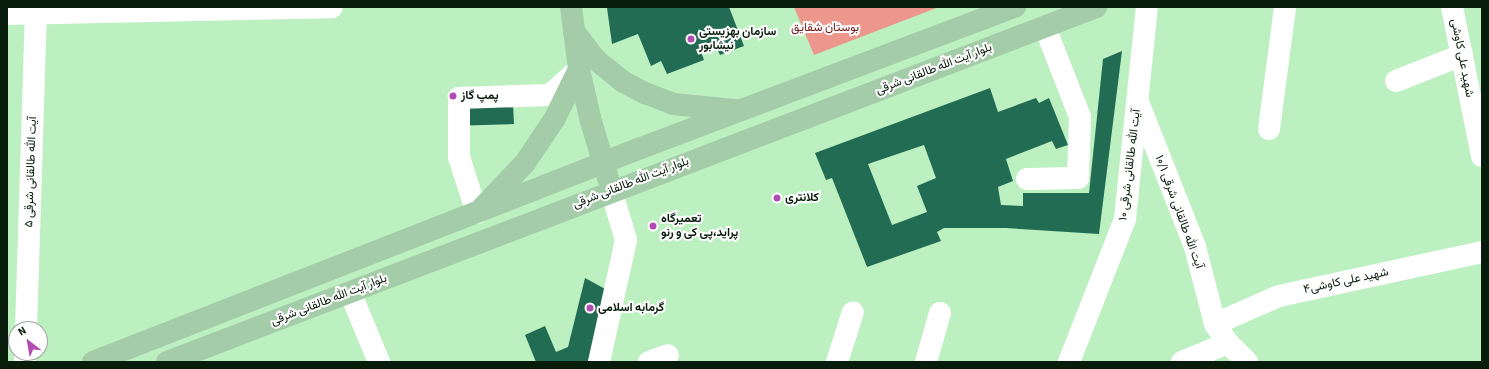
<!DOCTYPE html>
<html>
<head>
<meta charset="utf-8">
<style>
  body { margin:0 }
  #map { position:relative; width:1489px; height:369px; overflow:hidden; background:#bdf0c1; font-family:"Source Sans 3",Vazirmatn,sans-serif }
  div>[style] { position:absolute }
  .green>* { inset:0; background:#ed968c }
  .building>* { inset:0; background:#236c54 }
  .minor>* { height:22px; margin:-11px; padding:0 11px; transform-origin:11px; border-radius:11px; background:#fff }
  .major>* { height:22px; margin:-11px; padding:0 11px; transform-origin:11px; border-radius:11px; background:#a5cca9 }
  .dots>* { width:11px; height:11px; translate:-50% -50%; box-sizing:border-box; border:2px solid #fff; border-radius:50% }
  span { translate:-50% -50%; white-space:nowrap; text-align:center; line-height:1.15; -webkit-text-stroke:4px #fff; paint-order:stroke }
  .park-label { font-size:12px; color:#721212 }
  .poi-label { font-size:12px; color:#081c0b; font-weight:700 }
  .left { translate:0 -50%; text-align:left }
  .street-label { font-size:12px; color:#081c0b }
  .frame { position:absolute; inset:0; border:8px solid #081c0b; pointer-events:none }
  .north { position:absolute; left:8px; top:321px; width:40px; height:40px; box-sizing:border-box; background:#fff; border:1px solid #9ca49d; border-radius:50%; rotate:329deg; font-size:11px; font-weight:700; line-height:16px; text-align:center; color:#081c0b }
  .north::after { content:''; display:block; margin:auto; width:14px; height:18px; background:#b04cb2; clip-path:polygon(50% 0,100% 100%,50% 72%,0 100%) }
</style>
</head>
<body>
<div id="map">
  <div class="green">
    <div style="clip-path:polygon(794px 7px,939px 7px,814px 55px)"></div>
  </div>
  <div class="building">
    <div style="clip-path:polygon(610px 7px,729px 7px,744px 46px,720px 55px,715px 44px,700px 49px,704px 60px,667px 74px,661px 61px,651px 66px,638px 34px,612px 44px,607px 8px)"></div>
    <div style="clip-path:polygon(evenodd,1122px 51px,1099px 234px,1006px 228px,944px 228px,937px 232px,941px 241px,867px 267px,832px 178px,826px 180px,815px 153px,990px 88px,998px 112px,1036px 98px,1039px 103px,1049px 98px,1068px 145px,1056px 149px,1052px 141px,1006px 159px,1013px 181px,998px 187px,1001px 205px,1023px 206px,1023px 193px,1089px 193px,1103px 59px,1122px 51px,924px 145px,936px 178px,917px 186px,927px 212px,892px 225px,868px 164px,924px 145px)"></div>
    <div style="clip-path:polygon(513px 104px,514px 124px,450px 126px,449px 106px)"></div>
    <div style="clip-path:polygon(585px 278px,607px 290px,588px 362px,536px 362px,525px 335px,545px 326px,556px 352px,568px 347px)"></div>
  </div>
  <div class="minor">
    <div style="left:1452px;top:7px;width:152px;rotate:78.6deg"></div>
    <div style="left:7px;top:14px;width:325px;rotate:-1.2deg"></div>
    <div style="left:1396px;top:81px;width:71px;rotate:-21.5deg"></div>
    <div style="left:1138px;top:102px;width:156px;rotate:68.5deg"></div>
    <div style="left:1195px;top:247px;width:80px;rotate:75.4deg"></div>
    <div style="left:1215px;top:324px;width:23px;rotate:56deg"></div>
    <div style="left:1228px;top:343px;width:27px;rotate:45deg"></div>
    <div style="left:1269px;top:129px;width:123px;rotate:-82.5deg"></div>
    <div style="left:1027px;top:179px;width:51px;rotate:-1.1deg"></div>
    <div style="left:1078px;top:178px;width:61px;rotate:-88.1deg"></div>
    <div style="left:1080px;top:117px;width:97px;rotate:-111.3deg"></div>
    <div style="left:477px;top:213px;width:59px;rotate:-107.8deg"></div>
    <div style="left:459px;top:157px;width:59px;rotate:-90deg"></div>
    <div style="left:459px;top:98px;width:91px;rotate:-1.9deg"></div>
    <div style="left:550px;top:95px;width:38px;rotate:-42deg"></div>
    <div style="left:350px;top:292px;width:76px;rotate:67.5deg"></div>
    <div style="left:1215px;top:324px;width:70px;rotate:-23.6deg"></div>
    <div style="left:1279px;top:296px;width:208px;rotate:-12.2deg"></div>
    <div style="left:26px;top:329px;width:315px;rotate:-88.2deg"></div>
    <div style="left:25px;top:362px;width:9px;rotate:-90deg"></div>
    <div style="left:599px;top:362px;width:125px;rotate:-77.5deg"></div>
    <div style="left:626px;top:240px;width:52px;rotate:-106.7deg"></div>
    <div style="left:649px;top:362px;width:20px;rotate:-20deg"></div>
    <div style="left:837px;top:362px;width:52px;rotate:-72.3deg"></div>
    <div style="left:926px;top:362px;width:51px;rotate:-74.1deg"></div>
    <div style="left:1069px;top:362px;width:154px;rotate:-68.6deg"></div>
    <div style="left:1125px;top:219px;width:213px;rotate:-84.1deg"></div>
    <div style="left:1182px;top:362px;width:50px;rotate:-22.4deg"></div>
  </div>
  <div class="major">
    <div style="left:571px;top:7px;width:63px;rotate:82.6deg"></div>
    <div style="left:579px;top:69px;width:50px;rotate:77.3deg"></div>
    <div style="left:590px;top:118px;width:63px;rotate:73.3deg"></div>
    <div style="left:574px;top:31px;width:35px;rotate:53deg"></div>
    <div style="left:595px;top:59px;width:35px;rotate:39deg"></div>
    <div style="left:622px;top:81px;width:26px;rotate:28deg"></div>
    <div style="left:645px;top:93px;width:30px;rotate:21deg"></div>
    <div style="left:673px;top:104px;width:62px;rotate:5.5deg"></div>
    <div style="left:482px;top:208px;width:62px;rotate:-46.3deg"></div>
    <div style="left:525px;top:163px;width:54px;rotate:-56.3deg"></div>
    <div style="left:555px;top:118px;width:55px;rotate:-63.9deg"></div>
    <div style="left:93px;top:362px;width:588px;rotate:-21.33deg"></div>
    <div style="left:641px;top:148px;width:400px;rotate:-20.7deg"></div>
    <div style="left:167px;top:362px;width:995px;rotate:-20.91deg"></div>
  </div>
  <div class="dots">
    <div style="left:691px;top:39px;background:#b04cb2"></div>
    <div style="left:453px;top:96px;background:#b04cb2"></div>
    <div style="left:777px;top:198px;background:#b04cb2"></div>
    <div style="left:653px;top:226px;background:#b04cb2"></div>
    <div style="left:590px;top:308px;background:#b04cb2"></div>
  </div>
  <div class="park-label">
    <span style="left:825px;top:28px">بوستان شقایق</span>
  </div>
  <div class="poi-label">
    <span class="left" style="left:699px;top:39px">سازمان بهزیستی<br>نیشابور</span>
    <span class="left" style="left:461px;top:96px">پمپ گاز</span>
    <span class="left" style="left:785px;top:198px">کلانتری</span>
    <span class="left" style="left:661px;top:226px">تعمیرگاه<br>پراید،پی کی و رنو</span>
    <span class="left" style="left:598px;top:308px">گرمابه اسلامی</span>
  </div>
  <div class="street-label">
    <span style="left:1462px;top:58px;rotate:79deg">شهید علی کاوشی</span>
    <span style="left:934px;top:69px;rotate:-21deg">بلوار آیت الله طالقانی شرقی</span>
    <span style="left:1130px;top:165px;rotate:-83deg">آیت الله طالقانی شرقی ۱۰</span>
    <span style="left:31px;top:172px;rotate:-88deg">آیت الله طالقانی شرقی ۵</span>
    <span style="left:631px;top:183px;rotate:-21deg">بلوار آیت الله طالقانی شرقی</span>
    <span style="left:1179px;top:212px;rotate:70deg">آیت الله طالقانی شرقی ۱۰/۱</span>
    <span style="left:1346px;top:281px;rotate:-12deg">شهید علی کاوشی۴</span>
    <span style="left:329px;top:300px;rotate:-21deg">بلوار آیت الله طالقانی شرقی</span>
  </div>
  <div class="frame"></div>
  <div class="north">N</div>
</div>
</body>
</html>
